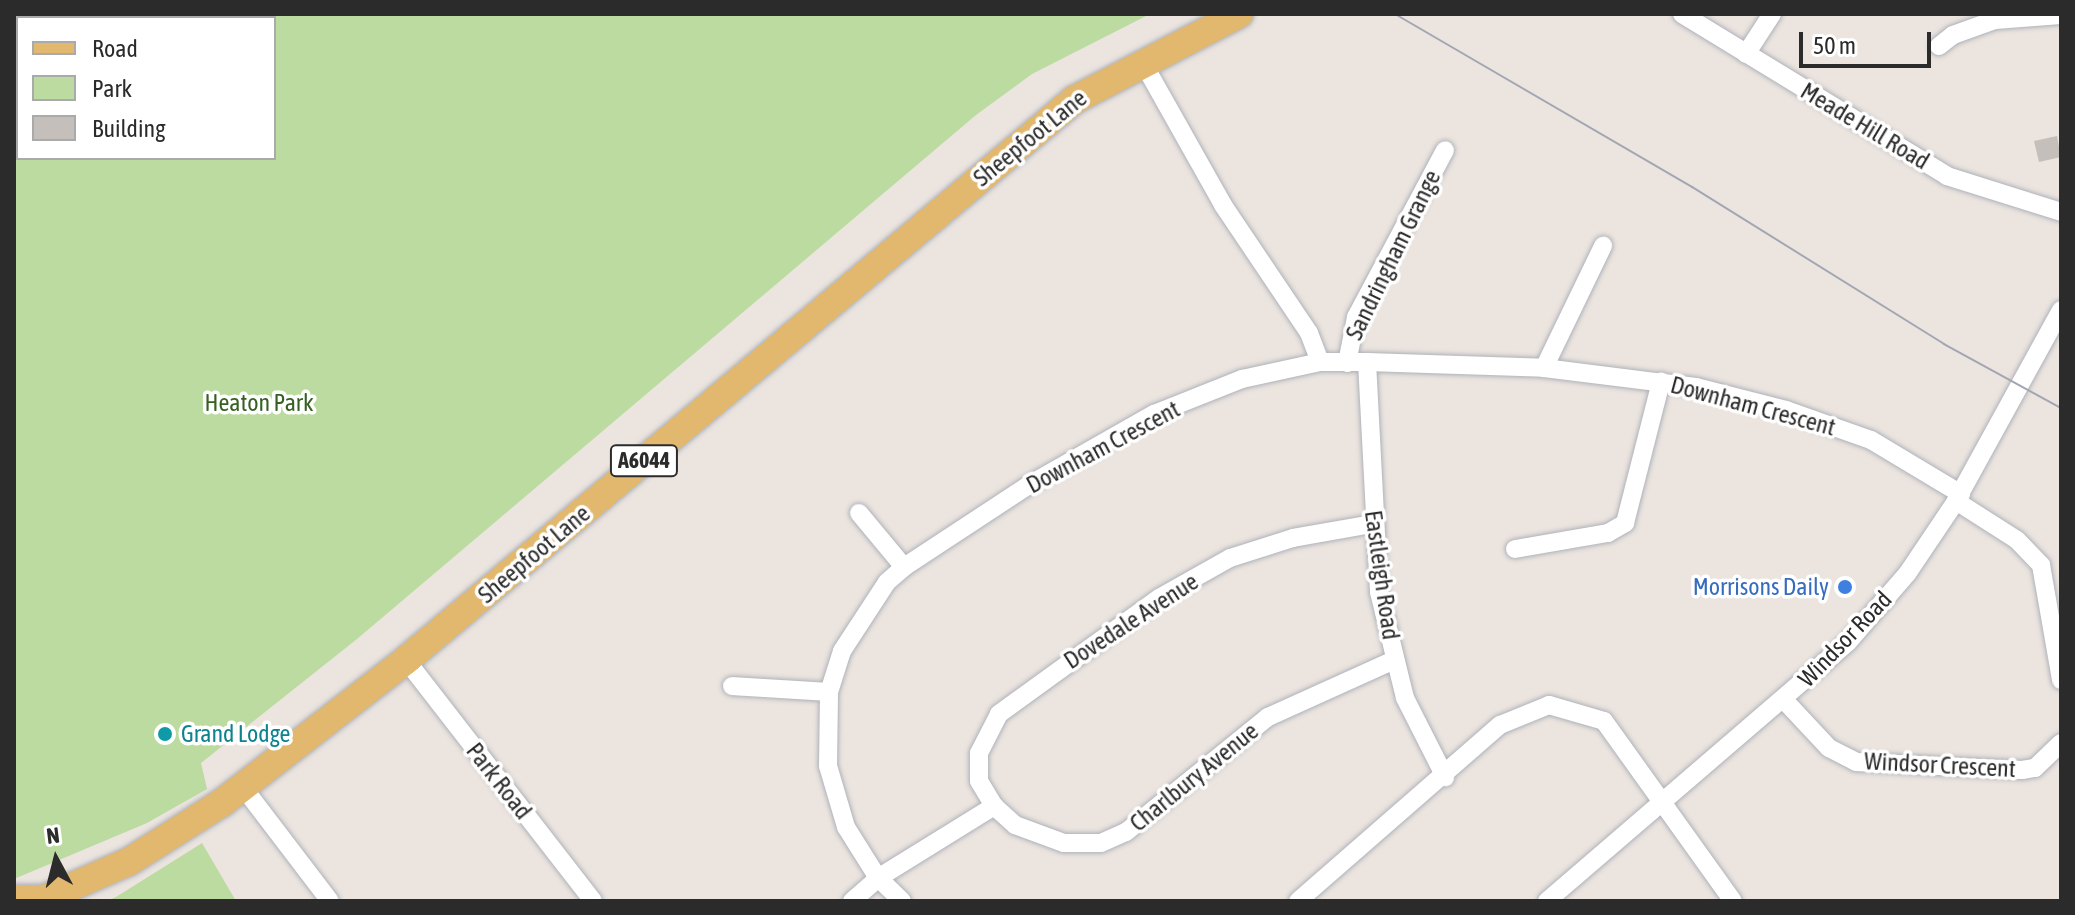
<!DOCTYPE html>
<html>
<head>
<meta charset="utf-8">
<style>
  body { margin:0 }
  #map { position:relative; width:2075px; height:915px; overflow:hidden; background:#ebe4df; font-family:"Asap Condensed",sans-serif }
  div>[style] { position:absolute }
  .green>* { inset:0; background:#bcdba1 }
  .building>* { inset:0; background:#c4bfba }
  .roads { filter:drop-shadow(0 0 2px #afb2ba) drop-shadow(0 0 2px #afb2ba) }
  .street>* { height:18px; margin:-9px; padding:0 9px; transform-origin:9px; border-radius:9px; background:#fff }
  .primary>* { height:28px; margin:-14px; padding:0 14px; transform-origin:14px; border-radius:14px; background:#e1b86e }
  .tram>* { height:2px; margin:-1px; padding:0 1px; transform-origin:1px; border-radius:1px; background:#a2a6b3 }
  .dots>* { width:22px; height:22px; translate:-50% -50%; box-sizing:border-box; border:4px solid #fff; border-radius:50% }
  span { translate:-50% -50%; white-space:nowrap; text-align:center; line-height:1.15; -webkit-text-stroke:7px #fff; paint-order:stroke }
  .shield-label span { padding:2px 6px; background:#fff; border:2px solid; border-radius:6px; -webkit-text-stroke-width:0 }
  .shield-label { font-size:22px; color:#2b2b2b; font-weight:700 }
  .street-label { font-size:24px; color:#2b2b2b }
  .park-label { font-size:24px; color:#376023 }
  .shop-label { font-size:24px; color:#366cbe }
  .right { translate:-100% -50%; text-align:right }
  .culture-label { font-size:24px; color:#0d838f }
  .left { translate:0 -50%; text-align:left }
  .frame { position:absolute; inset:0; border:16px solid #2b2b2b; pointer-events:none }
  .legend { position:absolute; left:16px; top:16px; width:260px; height:144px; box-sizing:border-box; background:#fff; border:2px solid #aaa; margin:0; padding:10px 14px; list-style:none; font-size:24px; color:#2b2b2b }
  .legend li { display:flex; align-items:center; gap:16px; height:40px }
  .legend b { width:40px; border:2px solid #aaa }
  .north { position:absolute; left:16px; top:819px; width:80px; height:80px; -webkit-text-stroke:6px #fff; paint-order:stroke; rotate:353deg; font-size:22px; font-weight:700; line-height:32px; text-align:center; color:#2b2b2b }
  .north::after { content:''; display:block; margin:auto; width:28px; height:36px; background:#2b2b2b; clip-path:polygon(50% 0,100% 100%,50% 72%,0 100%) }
  .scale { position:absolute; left:1799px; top:32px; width:132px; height:36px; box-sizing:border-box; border:4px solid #2b2b2b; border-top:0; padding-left:10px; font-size:24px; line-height:28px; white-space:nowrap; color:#2b2b2b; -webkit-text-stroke:6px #fff; paint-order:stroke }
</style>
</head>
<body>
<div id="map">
  <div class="green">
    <div style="clip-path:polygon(evenodd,14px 14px,1150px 14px,1032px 74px,976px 115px,357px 639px,201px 763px,207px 789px,147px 823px,14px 879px,14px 14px,18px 18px,274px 18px,274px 158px,18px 158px,18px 18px)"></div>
    <div style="clip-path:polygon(202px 843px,236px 901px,107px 901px,116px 897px)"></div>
  </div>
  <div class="building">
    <div style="clip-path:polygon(2057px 136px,2061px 157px,2039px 162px,2034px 141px)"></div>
  </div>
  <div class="roads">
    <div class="street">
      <div style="left:1682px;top:14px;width:311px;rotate:31.4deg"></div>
      <div style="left:1947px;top:176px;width:120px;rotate:17.5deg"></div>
      <div style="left:1939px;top:46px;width:18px;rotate:-38deg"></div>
      <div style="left:1953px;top:35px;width:45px;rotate:-19.7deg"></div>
      <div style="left:1995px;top:20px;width:66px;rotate:-4.3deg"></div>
      <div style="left:1746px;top:54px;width:48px;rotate:-57deg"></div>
      <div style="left:1142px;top:61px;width:165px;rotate:60.6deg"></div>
      <div style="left:1223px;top:205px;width:154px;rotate:56.1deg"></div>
      <div style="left:1309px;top:333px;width:31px;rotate:69deg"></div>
      <div style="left:1367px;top:362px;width:230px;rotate:87deg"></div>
      <div style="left:1379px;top:592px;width:109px;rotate:76.2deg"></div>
      <div style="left:1405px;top:698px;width:89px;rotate:63.1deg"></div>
      <div style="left:1347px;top:363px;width:47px;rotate:-78.9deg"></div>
      <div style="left:1356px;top:317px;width:189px;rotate:-61.9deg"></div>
      <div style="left:1544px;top:368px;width:136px;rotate:-64.2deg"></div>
      <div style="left:1956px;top:501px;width:72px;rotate:32.6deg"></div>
      <div style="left:2017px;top:540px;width:35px;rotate:46deg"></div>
      <div style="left:2041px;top:565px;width:117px;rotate:80.1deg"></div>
      <div style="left:859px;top:513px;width:70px;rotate:50.2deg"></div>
      <div style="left:1372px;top:524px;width:80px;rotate:170deg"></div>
      <div style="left:1293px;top:538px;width:66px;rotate:162.4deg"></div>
      <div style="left:1230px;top:558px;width:81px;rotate:150.6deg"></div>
      <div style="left:1159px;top:598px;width:198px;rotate:144.1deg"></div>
      <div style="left:999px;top:714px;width:44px;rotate:117.1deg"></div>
      <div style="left:979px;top:753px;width:28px;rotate:90deg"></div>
      <div style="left:979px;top:781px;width:29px;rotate:59deg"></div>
      <div style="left:994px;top:806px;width:28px;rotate:42deg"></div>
      <div style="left:1015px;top:825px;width:52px;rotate:20.2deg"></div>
      <div style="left:1064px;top:843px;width:37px"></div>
      <div style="left:1101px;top:843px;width:27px;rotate:-24deg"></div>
      <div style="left:1126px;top:832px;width:183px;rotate:-39deg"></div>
      <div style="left:1268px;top:717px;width:138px;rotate:-24.3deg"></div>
      <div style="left:1515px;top:549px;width:94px;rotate:-9.8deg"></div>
      <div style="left:1608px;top:533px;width:20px;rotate:-30deg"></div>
      <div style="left:1625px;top:523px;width:146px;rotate:-75.7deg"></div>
      <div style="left:406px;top:660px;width:305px;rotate:52.2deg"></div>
      <div style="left:732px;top:686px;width:97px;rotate:3.5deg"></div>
      <div style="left:1785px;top:701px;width:64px;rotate:46.9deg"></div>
      <div style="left:1829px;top:748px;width:30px;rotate:27deg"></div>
      <div style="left:1856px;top:762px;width:166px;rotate:2.8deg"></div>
      <div style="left:2022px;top:770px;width:13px;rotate:-9deg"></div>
      <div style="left:2035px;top:768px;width:36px;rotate:-44deg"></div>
      <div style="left:243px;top:787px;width:143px;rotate:52.7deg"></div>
      <div style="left:852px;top:901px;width:35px;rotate:-41deg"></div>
      <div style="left:878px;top:878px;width:137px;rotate:-31.8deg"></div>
      <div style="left:902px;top:901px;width:33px;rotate:-136deg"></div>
      <div style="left:878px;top:878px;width:60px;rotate:-122.1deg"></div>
      <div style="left:846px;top:827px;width:64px;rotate:-106.4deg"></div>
      <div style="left:828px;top:766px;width:74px;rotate:-89.2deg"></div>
      <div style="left:829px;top:692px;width:43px;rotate:-72.4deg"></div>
      <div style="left:842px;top:651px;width:82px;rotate:-56.9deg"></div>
      <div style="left:887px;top:582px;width:23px;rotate:-41deg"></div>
      <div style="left:904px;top:567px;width:149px;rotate:-33.3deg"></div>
      <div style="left:1029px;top:485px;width:144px;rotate:-29.6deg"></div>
      <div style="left:1154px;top:414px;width:95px;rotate:-21.7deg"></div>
      <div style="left:1242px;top:379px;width:80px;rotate:-12.3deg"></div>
      <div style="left:1320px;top:362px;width:47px"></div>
      <div style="left:1367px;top:362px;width:177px;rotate:1.9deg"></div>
      <div style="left:1544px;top:368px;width:153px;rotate:7.1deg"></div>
      <div style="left:1696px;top:387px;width:93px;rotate:14.3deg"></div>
      <div style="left:1786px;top:410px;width:90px;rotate:19.4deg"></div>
      <div style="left:1871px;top:440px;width:105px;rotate:31deg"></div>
      <div style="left:1298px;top:901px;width:268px;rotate:-41.1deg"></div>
      <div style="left:1500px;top:725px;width:53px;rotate:-22.2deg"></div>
      <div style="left:1549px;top:705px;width:57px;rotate:16.2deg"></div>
      <div style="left:1604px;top:721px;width:221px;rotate:54.4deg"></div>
      <div style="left:1547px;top:901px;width:397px;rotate:-40.7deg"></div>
      <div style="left:1848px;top:642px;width:90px;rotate:-49.1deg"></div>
      <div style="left:1907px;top:574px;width:88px;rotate:-56.1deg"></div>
      <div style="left:1956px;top:501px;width:218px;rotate:-61.2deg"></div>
    </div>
    <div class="primary">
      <div style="left:14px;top:899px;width:28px"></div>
      <div style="left:39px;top:901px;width:99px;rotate:-23.7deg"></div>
      <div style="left:130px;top:861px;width:110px;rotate:-32.4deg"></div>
      <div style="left:223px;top:802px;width:232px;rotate:-37.8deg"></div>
      <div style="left:406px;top:660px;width:872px;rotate:-39.97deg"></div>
      <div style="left:1074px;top:100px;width:186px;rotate:-27.5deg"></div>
    </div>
  </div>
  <div class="tram">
    <div style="left:1395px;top:14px;width:344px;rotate:30.2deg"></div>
    <div style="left:1692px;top:187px;width:297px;rotate:31.9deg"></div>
    <div style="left:1944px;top:344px;width:133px;rotate:28.7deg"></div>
  </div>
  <div class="dots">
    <div style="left:1845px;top:587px;background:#3f7fe0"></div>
    <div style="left:165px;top:734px;background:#0f9aa8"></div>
  </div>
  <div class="shield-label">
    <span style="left:644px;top:461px">A6044</span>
  </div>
  <div class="street-label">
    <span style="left:1865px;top:126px;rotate:31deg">Meade Hill Road</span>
    <span style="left:1030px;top:138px;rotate:-39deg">Sheepfoot Lane</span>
    <span style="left:1393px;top:255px;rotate:-64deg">Sandringham Grange</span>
    <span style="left:1753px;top:406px;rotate:15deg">Downham Crescent</span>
    <span style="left:1103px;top:447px;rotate:-28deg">Downham Crescent</span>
    <span style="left:534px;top:554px;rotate:-40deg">Sheepfoot Lane</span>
    <span style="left:1382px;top:575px;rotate:82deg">Eastleigh Road</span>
    <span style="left:1131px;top:621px;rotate:-33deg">Dovedale Avenue</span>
    <span style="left:1845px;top:639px;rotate:-46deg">Windsor Road</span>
    <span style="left:1940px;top:765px;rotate:3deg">Windsor Crescent</span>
    <span style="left:1194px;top:777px;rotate:-39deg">Charlbury Avenue</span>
    <span style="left:499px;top:781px;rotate:52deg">Park Road</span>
  </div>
  <div class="park-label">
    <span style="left:259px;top:403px">Heaton Park</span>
  </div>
  <div class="shop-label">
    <span class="right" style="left:1829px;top:587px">Morrisons Daily</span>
  </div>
  <div class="culture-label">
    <span class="left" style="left:181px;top:734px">Grand Lodge</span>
  </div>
  <div class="frame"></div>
  <ul class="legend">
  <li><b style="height:10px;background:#e1b86e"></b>Road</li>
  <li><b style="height:22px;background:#bcdba1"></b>Park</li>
  <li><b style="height:22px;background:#c4bfba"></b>Building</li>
  </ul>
  <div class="north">N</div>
  <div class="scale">50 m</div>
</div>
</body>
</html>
